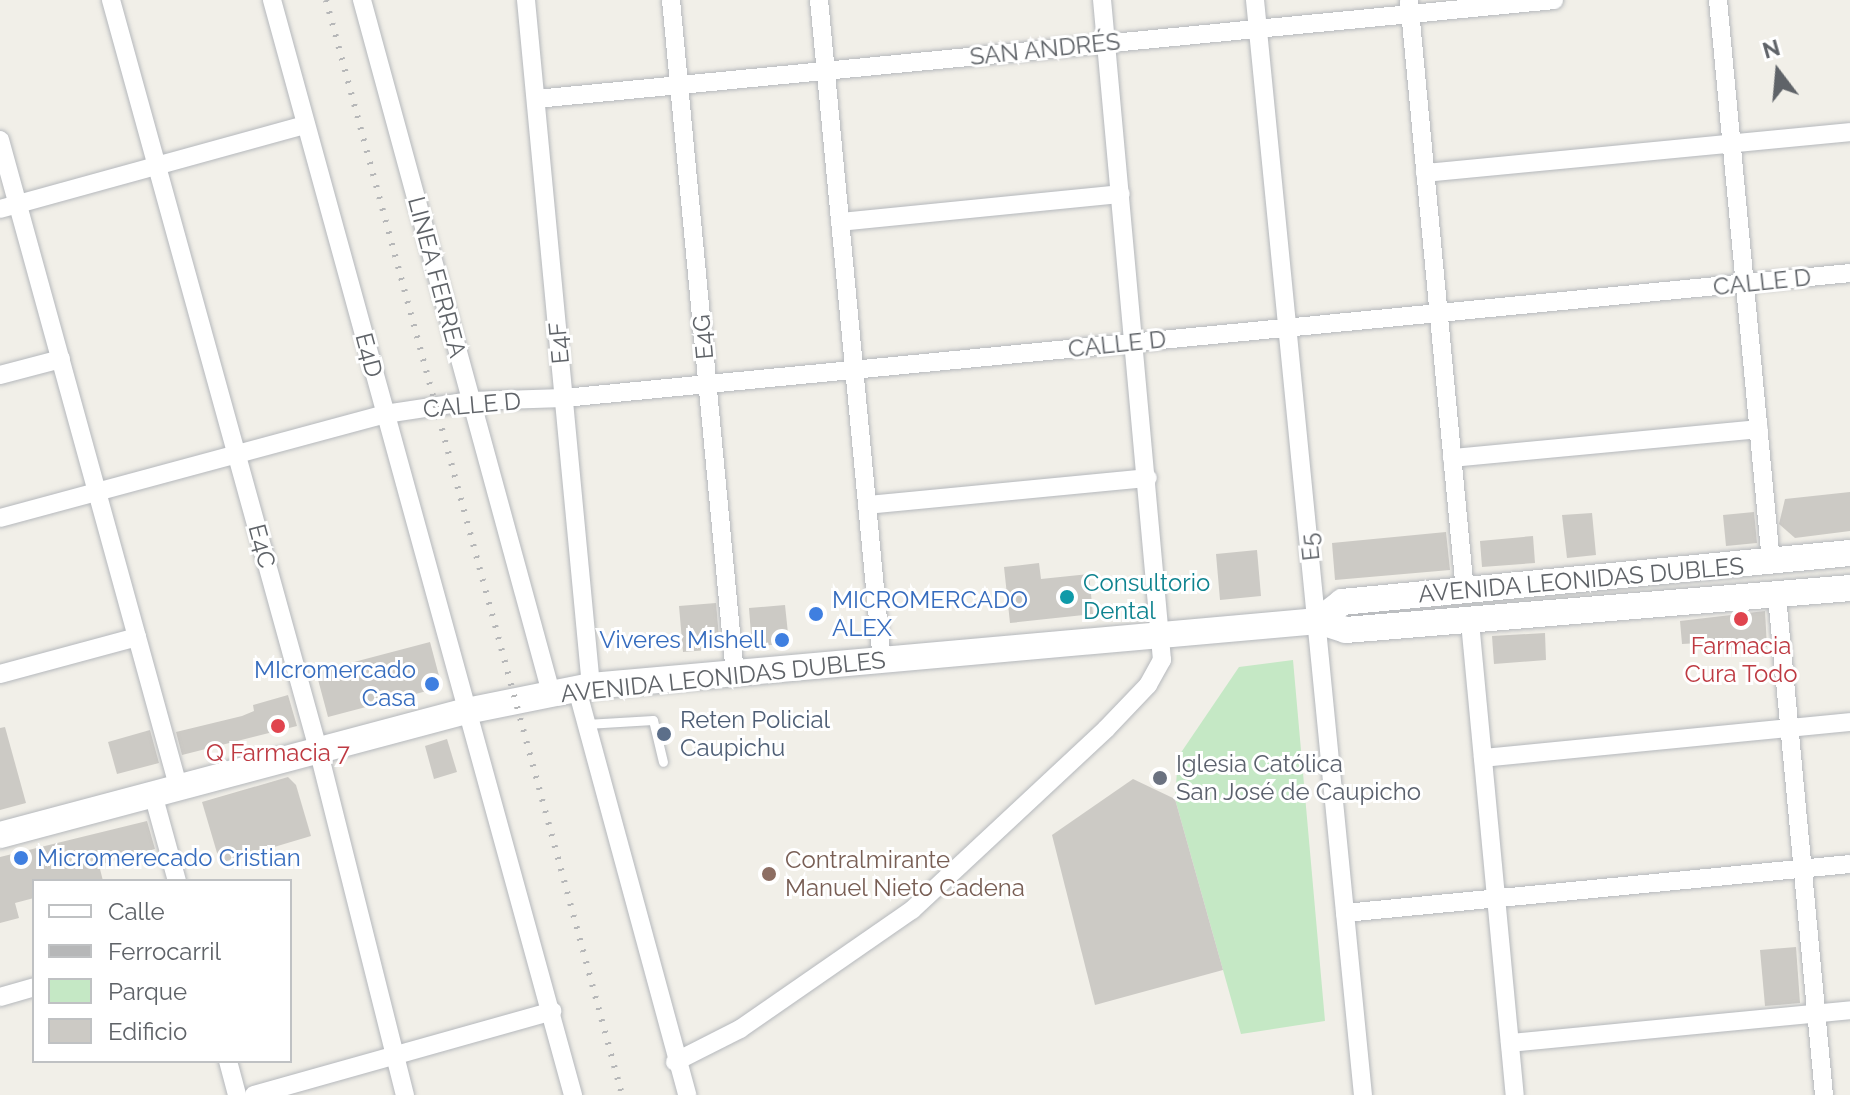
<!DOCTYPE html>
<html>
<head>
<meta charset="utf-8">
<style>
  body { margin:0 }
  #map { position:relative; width:1850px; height:1095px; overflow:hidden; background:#f1efe8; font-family:Raleway,sans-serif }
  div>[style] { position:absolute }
  .green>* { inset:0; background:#c5e8c5 }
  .building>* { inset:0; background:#cccac5 }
  .roads { filter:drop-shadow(0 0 2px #b5b8bc) drop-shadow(0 0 2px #b5b8bc) }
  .lane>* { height:9px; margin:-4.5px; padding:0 4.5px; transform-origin:4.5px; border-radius:4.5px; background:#fff }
  .street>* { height:18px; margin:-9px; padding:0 9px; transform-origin:9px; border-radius:9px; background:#fff }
  .secondary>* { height:26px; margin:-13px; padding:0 13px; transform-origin:13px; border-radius:13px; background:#fff }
  .rail>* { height:6px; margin-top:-3px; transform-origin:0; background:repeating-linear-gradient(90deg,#b6b7b8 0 2px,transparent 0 12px) }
  .dots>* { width:22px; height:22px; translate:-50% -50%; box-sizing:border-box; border:4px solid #fff; border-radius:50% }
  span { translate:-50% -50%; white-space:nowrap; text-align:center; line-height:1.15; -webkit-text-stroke:6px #fff; paint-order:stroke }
  .street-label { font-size:24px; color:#5f6368 }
  .culture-label { font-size:24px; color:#0d838f }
  .left { translate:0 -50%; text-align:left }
  .shop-label { font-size:24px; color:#366cbe }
  .right { translate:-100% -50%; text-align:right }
  .health-label { font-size:24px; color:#be3a42 }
  .service-label { font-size:24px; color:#4e5e75 }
  .worship-label { font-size:24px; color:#5b616d }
  .education-label { font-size:24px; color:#785e54 }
  .legend { position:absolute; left:32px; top:879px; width:260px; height:184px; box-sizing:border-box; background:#fff; border:2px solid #bfc1c3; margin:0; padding:10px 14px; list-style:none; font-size:24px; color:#5f6368 }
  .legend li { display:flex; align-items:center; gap:16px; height:40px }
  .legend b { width:40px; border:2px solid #bfc1c3 }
  .north { position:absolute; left:1738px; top:32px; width:80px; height:80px; -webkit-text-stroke:6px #fff; paint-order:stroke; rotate:344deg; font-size:22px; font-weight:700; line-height:32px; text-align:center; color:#5f6368 }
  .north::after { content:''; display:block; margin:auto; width:28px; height:36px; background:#5f6368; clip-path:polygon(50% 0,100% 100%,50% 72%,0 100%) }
</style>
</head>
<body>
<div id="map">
  <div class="green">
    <div style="clip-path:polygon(1293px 660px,1325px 1021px,1241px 1034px,1175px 799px,1178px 757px,1239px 667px)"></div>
  </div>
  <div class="building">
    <div style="clip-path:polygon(1850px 492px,1850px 531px,1795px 538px,1779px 524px,1785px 499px)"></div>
    <div style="clip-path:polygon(1754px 512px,1757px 543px,1726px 546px,1723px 515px)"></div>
    <div style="clip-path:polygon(1592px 513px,1596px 555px,1567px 558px,1562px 515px)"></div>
    <div style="clip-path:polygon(1446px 532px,1450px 570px,1335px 580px,1332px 543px)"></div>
    <div style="clip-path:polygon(1533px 536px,1535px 563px,1482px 567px,1480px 541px)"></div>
    <div style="clip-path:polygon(1257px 550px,1261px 596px,1220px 600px,1216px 554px)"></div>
    <div style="clip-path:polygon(1039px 563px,1041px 579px,1089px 574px,1093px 614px,1010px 623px,1004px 567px)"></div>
    <div style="clip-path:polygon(716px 603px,720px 649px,683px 652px,679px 606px)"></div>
    <div style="clip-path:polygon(785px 605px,789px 643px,752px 647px,749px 608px)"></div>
    <div style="clip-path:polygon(1765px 611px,1767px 647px,1717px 650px,1717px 642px,1682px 644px,1680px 621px)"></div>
    <div style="clip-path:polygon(1545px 633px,1546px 660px,1494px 664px,1492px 636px)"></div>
    <div style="clip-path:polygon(430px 642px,442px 687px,328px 717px,316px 672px)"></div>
    <div style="clip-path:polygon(288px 695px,297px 726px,182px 755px,176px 732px,242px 716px,254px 711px,253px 705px)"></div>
    <div style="clip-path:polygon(5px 727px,26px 803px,0 810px,0 728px)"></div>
    <div style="clip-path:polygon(150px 730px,159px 763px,117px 774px,108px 742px)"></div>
    <div style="clip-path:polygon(447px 739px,457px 772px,434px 779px,425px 746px)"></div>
    <div style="clip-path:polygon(288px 777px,296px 785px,311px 836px,220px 863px,202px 802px)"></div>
    <div style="clip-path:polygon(1133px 779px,1175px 799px,1223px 970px,1095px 1005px,1052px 835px)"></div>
    <div style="clip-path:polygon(147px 821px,155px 849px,99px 865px,103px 881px,34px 881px,34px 898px,15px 903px,19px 918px,0 923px,0 857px)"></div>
    <div style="clip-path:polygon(1796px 947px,1800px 1003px,1765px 1006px,1760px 950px)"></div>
  </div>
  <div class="roads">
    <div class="lane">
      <div style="left:586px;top:724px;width:67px;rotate:-3.4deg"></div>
      <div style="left:653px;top:720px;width:43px;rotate:76.6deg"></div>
    </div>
    <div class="street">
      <div style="left:111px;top:0;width:777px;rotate:74.55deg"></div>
      <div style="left:318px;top:749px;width:357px;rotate:75.9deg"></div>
      <div style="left:272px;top:0;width:1136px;rotate:74.63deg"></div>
      <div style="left:362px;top:0;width:718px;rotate:74.74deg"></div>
      <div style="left:526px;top:0;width:689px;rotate:84.59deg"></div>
      <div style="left:671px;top:0;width:677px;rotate:84.58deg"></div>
      <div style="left:819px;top:0;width:665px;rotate:84.56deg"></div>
      <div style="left:1255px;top:0;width:1100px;rotate:84.37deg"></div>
      <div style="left:1409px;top:0;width:594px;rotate:84.59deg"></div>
      <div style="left:1718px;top:0;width:564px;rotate:84.61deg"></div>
      <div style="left:536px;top:99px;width:1023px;rotate:-5.55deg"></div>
      <div style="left:0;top:140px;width:670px;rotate:74.59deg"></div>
      <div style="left:1425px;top:173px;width:427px;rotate:-5.5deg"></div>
      <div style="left:0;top:209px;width:317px;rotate:-15.4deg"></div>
      <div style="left:840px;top:222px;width:282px;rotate:-5.7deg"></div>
      <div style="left:0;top:375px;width:63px;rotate:-14.7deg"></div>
      <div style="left:1452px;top:458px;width:308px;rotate:-5.4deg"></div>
      <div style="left:867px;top:505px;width:282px;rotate:-5.5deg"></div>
      <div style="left:0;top:518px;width:399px;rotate:-15.1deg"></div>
      <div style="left:385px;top:414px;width:87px;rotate:-8.6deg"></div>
      <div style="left:471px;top:401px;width:93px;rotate:-1.8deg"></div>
      <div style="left:564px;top:398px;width:1292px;rotate:-5.55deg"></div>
      <div style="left:1777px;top:596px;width:501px;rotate:84.62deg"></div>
      <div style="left:1470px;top:622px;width:475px;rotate:84.6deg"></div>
      <div style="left:0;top:674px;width:142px;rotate:-15.1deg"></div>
      <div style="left:577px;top:689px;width:421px;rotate:74.8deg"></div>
      <div style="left:1483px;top:758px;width:369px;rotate:-5.6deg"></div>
      <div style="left:153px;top:794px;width:90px;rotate:74.6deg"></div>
      <div style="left:1345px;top:913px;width:507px;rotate:-5.54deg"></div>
      <div style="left:0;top:997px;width:35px;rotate:-16deg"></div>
      <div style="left:1510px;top:1043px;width:342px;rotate:-5.5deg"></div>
      <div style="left:228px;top:1061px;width:35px;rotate:75deg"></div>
      <div style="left:675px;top:1062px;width:73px;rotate:-26.9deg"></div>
      <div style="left:740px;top:1029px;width:209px;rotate:-34.7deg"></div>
      <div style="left:912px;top:910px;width:265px;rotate:-43deg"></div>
      <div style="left:1106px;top:729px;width:61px;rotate:-46.3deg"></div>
      <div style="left:1148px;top:685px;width:29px;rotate:-61deg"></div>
      <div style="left:1162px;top:660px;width:663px;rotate:-95.19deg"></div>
      <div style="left:254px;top:1095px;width:310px;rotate:-15.7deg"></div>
    </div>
    <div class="secondary">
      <div style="left:1318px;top:621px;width:31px;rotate:-38deg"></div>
      <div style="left:1342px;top:602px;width:510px;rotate:-5.51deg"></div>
      <div style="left:0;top:835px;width:483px;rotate:-14.9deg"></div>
      <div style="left:467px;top:711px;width:126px;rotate:-11.4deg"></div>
      <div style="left:591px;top:686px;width:730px;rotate:-5.11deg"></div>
      <div style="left:1318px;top:621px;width:29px;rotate:18deg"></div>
      <div style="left:1346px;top:630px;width:506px;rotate:-4.76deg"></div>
    </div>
  </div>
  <div class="rail">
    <div style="left:326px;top:0;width:1134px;rotate:74.87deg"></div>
  </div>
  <div class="dots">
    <div style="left:1067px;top:597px;background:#0f9aa8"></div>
    <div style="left:816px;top:614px;background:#3f7fe0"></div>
    <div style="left:1741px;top:619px;background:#e0444e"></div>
    <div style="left:782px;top:640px;background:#3f7fe0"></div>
    <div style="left:432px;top:684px;background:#3f7fe0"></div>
    <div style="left:278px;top:726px;background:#e0444e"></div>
    <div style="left:664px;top:734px;background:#5c6f8a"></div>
    <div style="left:1160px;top:778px;background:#6b7280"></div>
    <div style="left:21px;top:858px;background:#3f7fe0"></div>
    <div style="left:769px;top:874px;background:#8d6e63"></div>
  </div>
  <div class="street-label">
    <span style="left:1045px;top:49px;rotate:-6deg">SAN ANDRÉS</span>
    <span style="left:437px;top:277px;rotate:75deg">LINEA FERREA</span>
    <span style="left:1762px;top:282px;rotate:-6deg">CALLE D</span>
    <span style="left:703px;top:337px;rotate:-95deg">E4G</span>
    <span style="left:559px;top:343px;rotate:-95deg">E4F</span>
    <span style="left:1117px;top:344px;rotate:-6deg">CALLE D</span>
    <span style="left:369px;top:355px;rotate:75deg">E4D</span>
    <span style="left:472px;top:405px;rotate:-5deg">CALLE D</span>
    <span style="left:262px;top:546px;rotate:75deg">E4C</span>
    <span style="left:1310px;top:547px;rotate:-96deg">E5</span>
    <span style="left:1581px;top:580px;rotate:-5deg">AVENIDA LEONIDAS DUBLES</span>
    <span style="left:723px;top:677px;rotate:-6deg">AVENIDA LEONIDAS DUBLES</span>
  </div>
  <div class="culture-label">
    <span class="left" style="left:1083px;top:597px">Consultorio<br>Dental</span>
  </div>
  <div class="shop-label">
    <span class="left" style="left:832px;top:614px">MICROMERCADO<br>ALEX</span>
    <span class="right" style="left:766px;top:640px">Viveres Mishell</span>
    <span class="right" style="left:416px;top:684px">MIcromercado<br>Casa</span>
    <span class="left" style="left:37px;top:858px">Micromerecado Cristian</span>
  </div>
  <div class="health-label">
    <span style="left:1741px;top:660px">Farmacia<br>Cura Todo</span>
    <span style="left:278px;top:753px">Q Farmacia 7</span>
  </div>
  <div class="service-label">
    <span class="left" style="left:680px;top:734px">Reten Policial<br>Caupichu</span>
  </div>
  <div class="worship-label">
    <span class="left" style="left:1176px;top:778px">Iglesia Católica<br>San José de Caupicho</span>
  </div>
  <div class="education-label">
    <span class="left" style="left:785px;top:874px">Contralmirante<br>Manuel Nieto Cadena</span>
  </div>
  <ul class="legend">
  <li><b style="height:10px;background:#fff"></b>Calle</li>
  <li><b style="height:10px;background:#b6b7b8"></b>Ferrocarril</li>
  <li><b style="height:22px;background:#c5e8c5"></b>Parque</li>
  <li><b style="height:22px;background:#cccac5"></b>Edificio</li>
  </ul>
  <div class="north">N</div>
</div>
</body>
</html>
